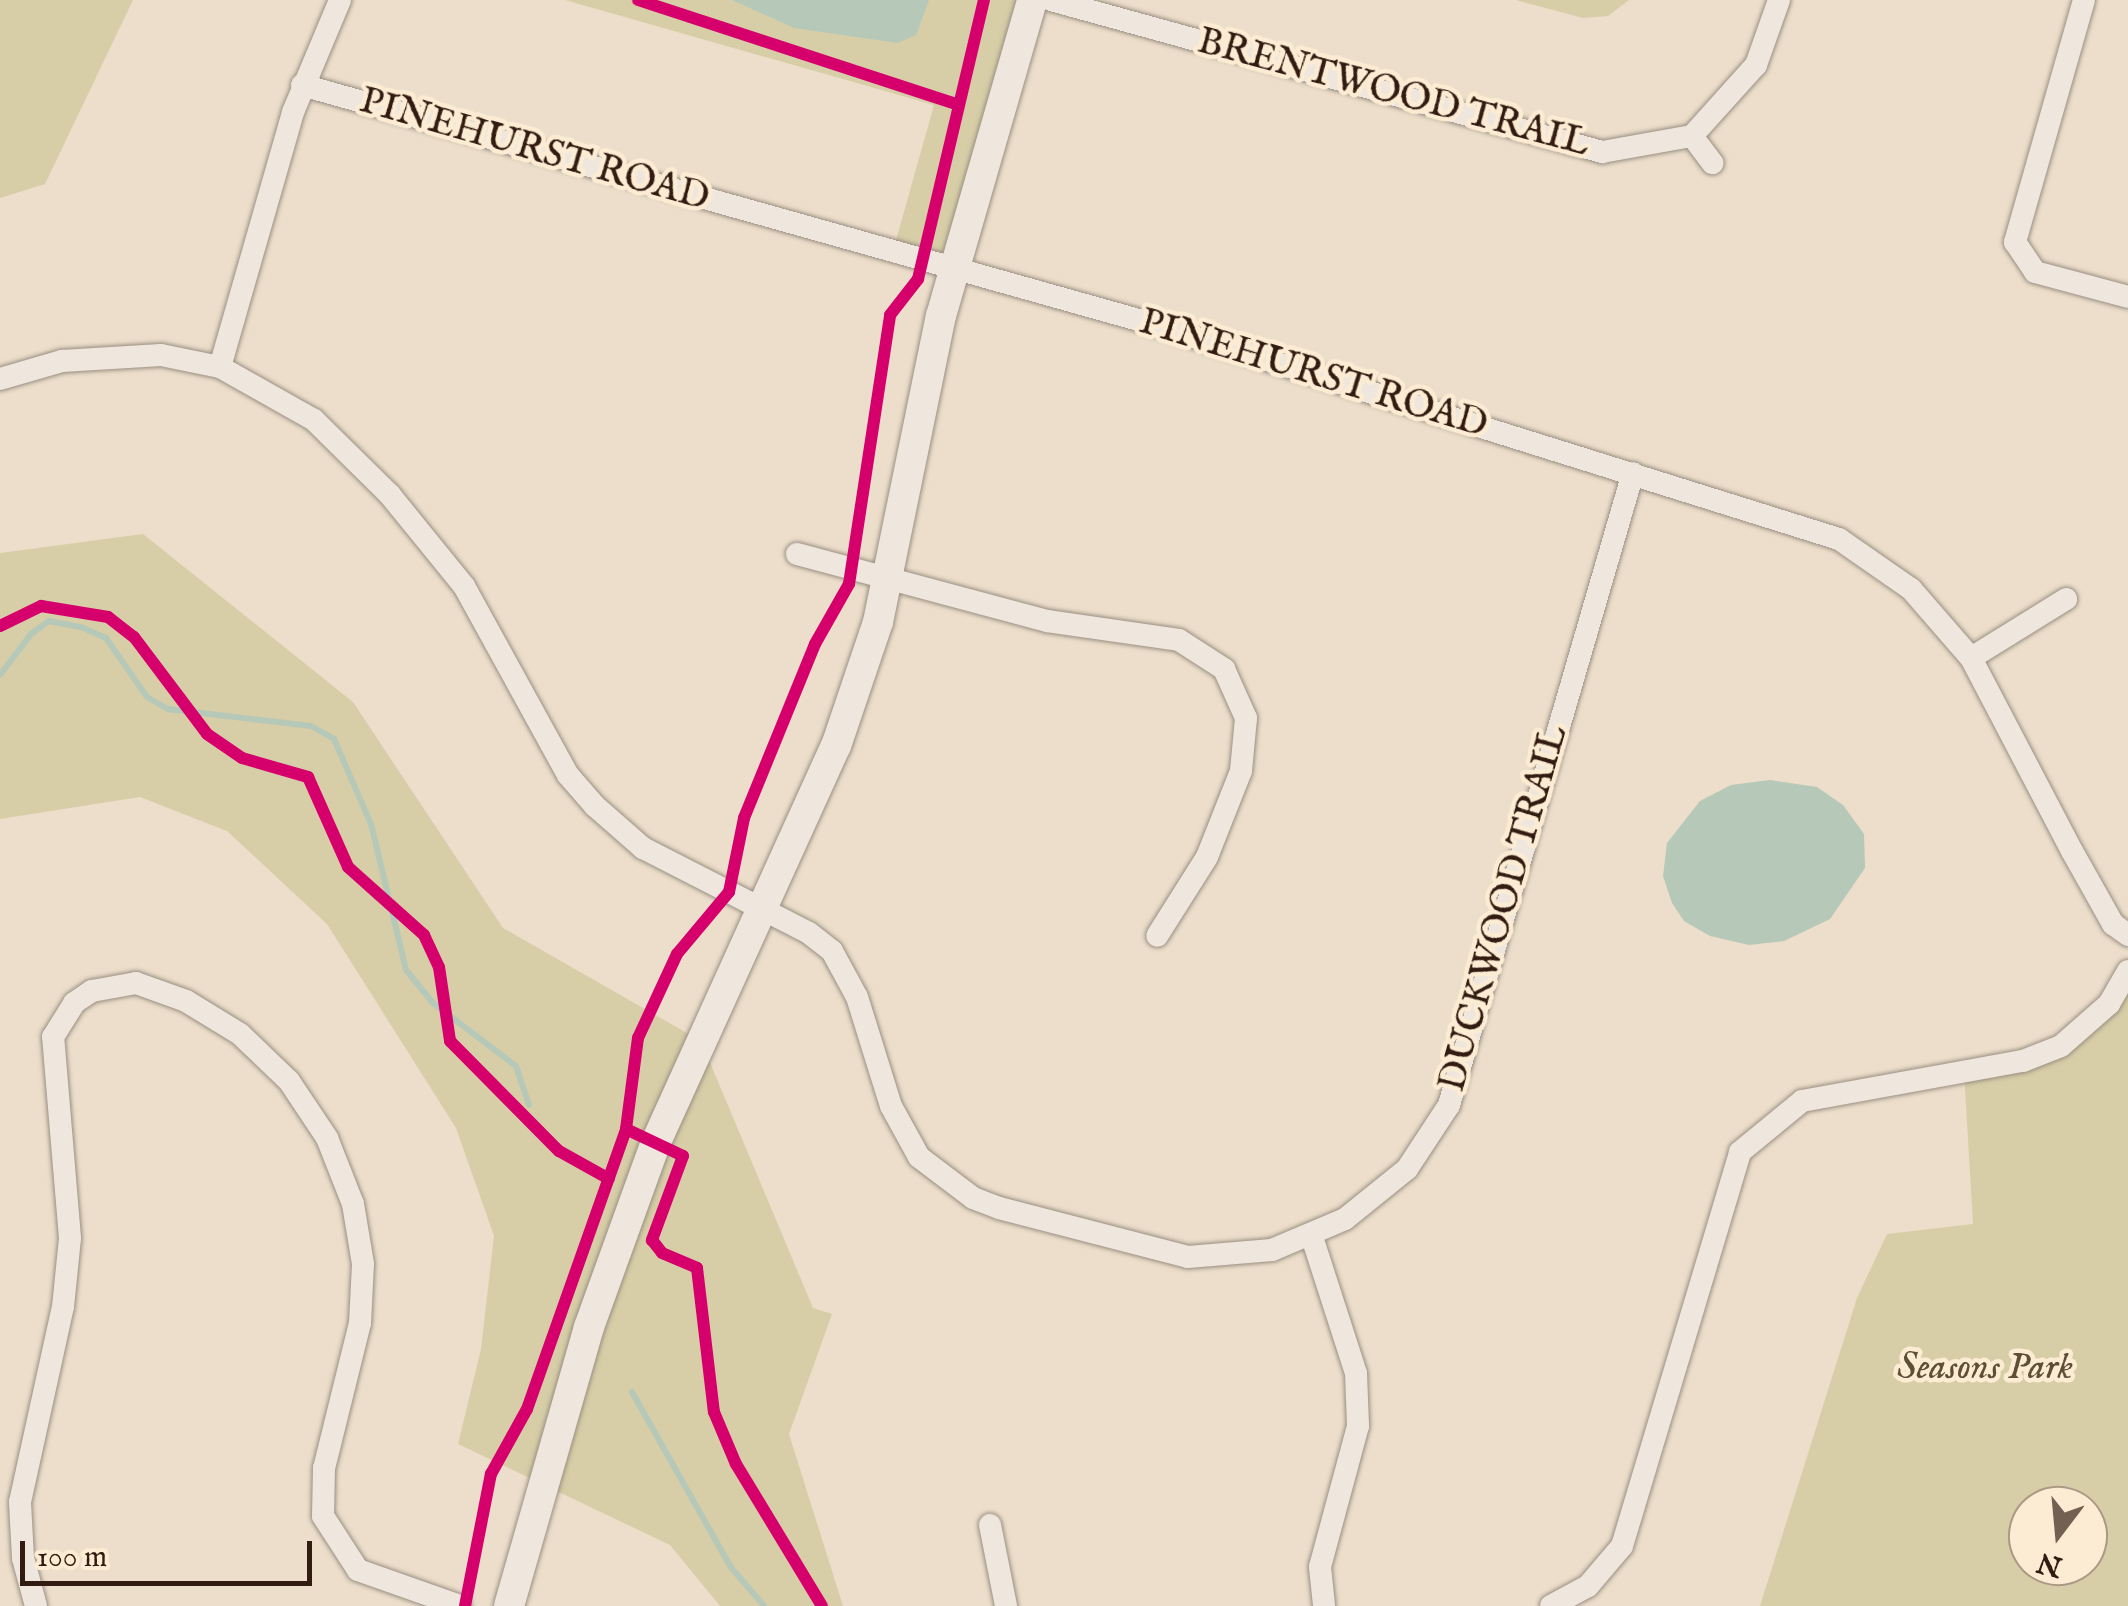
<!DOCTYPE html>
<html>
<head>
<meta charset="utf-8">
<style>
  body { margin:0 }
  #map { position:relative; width:2128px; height:1606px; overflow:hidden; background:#ecdeca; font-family:"IM FELL English",serif }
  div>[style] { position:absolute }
  .green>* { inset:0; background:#d7cea7 }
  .water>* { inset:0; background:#b6c8b8 }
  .stream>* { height:6px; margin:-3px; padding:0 3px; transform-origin:3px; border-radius:3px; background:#b6c8b8 }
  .roads { filter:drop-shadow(0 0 2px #9a8f83) drop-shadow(0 0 2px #9a8f83) }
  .minor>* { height:22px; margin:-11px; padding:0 11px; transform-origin:11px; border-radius:11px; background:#efe7dd }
  .tertiary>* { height:30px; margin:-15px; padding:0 15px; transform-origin:15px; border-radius:15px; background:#efe7dd }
  .cycleway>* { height:12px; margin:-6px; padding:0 6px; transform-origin:6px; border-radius:6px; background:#d6006c }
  span { translate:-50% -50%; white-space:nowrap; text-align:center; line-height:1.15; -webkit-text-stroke:9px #fcecd3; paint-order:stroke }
  .street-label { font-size:38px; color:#321c12 }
  .park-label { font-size:38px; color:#5e4e36; font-style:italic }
  .north { position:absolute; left:2008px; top:1486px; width:100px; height:100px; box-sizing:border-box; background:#fcecd3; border:2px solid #ab9986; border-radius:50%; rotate:196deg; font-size:28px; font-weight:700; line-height:40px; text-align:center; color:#321c12 }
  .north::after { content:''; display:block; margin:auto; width:35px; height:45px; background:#736052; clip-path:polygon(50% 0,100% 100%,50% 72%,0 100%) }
  .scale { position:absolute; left:20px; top:1541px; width:292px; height:45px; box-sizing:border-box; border:5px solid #321c12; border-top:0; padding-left:12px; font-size:30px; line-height:35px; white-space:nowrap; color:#321c12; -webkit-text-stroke:8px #fcecd3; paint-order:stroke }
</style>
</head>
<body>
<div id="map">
  <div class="green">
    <div style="clip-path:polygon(0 0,133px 0,45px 184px,0 198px)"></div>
    <div style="clip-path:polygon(565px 0,1032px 0,956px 267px,893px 251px,934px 105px)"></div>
    <div style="clip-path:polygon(1516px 0,1629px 0,1608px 16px,1583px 18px)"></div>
    <div style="clip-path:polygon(143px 534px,353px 702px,503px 928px,701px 1041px,813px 1308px,832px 1314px,789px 1434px,843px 1606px,720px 1606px,670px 1545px,458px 1444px,481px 1349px,494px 1236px,456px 1128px,327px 924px,227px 831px,140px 797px,0 819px,0 553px)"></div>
    <div style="clip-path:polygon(evenodd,2128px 971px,2128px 1606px,1760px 1606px,1857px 1298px,1887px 1234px,1973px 1224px,1964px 1071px,2061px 1046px,2128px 971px,2028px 1506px,2088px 1506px,2088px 1566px,2028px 1566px,2028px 1506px)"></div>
  </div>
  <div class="water">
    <div style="clip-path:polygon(732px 0,929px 0,916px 35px,898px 43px,794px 28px)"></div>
    <div style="clip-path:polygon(1770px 780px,1817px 787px,1843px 805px,1864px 834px,1865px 868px,1830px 919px,1784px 941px,1749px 945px,1710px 936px,1684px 921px,1672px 903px,1663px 876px,1667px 843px,1700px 801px,1731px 785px)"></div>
  </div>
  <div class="stream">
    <div style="left:0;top:675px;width:51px;rotate:-52.9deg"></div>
    <div style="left:31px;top:634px;width:22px;rotate:-36deg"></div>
    <div style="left:49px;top:621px;width:33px;rotate:11deg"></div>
    <div style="left:81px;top:627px;width:27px;rotate:24deg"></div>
    <div style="left:106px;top:638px;width:72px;rotate:55.2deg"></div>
    <div style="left:147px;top:697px;width:24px;rotate:30deg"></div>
    <div style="left:168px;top:709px;width:144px;rotate:6.8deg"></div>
    <div style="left:311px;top:726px;width:26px;rotate:29deg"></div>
    <div style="left:334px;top:739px;width:93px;rotate:66.5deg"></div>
    <div style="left:371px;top:824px;width:150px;rotate:76.5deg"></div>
    <div style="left:406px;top:970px;width:43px;rotate:50.7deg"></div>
    <div style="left:433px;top:1003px;width:104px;rotate:37.2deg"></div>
    <div style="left:516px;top:1066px;width:41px;rotate:71.6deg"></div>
    <div style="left:632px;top:1392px;width:200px;rotate:60.6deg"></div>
    <div style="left:730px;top:1566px;width:52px;rotate:49.6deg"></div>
  </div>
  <div class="roads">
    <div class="minor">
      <div style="left:1051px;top:0;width:572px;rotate:15.42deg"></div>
      <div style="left:1602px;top:152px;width:91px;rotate:-10.1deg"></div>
      <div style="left:1692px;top:136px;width:96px;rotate:-48deg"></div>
      <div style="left:1756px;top:65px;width:69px;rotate:-70.5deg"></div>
      <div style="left:2084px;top:0;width:252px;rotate:105.9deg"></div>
      <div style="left:2015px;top:242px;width:36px;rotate:56deg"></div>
      <div style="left:2035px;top:272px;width:96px;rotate:15deg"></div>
      <div style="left:302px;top:85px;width:877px;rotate:15.69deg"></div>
      <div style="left:1146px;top:322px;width:726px;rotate:17.39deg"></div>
      <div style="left:1839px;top:539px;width:88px;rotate:34.8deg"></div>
      <div style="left:1911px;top:589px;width:91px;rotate:49deg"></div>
      <div style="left:1971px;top:658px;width:218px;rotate:62.4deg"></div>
      <div style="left:2072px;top:851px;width:84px;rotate:60.7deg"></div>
      <div style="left:2113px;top:924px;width:19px;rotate:36deg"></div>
      <div style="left:1692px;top:136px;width:34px;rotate:53deg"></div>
      <div style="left:220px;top:367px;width:265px;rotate:-74deg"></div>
      <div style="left:293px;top:112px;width:121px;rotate:-67.2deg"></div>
      <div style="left:0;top:379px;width:65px;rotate:-16.2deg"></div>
      <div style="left:62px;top:361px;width:99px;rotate:-3.5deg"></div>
      <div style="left:161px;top:355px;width:60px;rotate:11.5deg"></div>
      <div style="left:220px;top:367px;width:108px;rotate:29.4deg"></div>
      <div style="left:314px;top:420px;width:107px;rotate:44.6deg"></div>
      <div style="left:390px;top:495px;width:117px;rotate:50.9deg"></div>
      <div style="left:464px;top:586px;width:216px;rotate:61.2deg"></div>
      <div style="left:568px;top:775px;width:41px;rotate:48.9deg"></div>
      <div style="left:595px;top:806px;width:64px;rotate:41.2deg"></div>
      <div style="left:643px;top:848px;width:186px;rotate:27.1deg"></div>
      <div style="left:809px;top:933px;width:29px;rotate:38deg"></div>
      <div style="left:832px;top:951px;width:52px;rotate:61.5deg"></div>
      <div style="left:857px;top:997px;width:114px;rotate:72.7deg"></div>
      <div style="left:891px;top:1106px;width:58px;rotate:61.2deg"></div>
      <div style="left:919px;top:1157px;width:68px;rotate:37.2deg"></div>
      <div style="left:973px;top:1198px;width:28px;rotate:21deg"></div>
      <div style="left:999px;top:1208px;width:195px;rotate:14.5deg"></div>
      <div style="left:1188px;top:1257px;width:84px;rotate:-4.8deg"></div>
      <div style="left:1272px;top:1250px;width:79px;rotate:-23deg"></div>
      <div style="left:1345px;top:1219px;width:80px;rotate:-38.9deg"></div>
      <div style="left:1407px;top:1169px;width:77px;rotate:-56.7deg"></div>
      <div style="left:1449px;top:1105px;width:658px;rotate:-73.77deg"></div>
      <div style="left:797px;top:554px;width:259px;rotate:15deg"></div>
      <div style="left:1047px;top:621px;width:133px;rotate:8.2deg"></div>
      <div style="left:1179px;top:640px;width:54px;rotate:32.8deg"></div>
      <div style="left:1224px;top:669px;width:54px;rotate:65.8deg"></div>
      <div style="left:1246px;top:718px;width:53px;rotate:95.4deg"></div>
      <div style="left:1241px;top:771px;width:92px;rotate:111.6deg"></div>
      <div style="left:1207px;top:857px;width:93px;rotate:122.3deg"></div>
      <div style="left:1971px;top:658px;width:112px;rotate:-31.8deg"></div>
      <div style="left:1312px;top:1237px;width:143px;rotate:72.1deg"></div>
      <div style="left:1356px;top:1373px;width:53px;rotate:87.8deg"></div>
      <div style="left:1358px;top:1426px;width:146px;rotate:105.1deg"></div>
      <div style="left:1320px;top:1567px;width:39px;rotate:84deg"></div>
      <div style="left:990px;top:1525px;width:83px;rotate:78.8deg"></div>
      <div style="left:36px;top:1606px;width:50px;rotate:-105.2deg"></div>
      <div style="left:23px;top:1558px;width:56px;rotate:-93.1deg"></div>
      <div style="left:20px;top:1502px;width:200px;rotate:-77.6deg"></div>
      <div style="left:63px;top:1307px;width:69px;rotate:-84.2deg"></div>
      <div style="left:70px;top:1238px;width:202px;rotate:-94.8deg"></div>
      <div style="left:53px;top:1037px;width:40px;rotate:-58deg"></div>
      <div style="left:74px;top:1003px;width:22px;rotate:-34deg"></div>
      <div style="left:92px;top:991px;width:45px;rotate:-10.3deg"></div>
      <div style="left:136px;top:983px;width:53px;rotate:19.8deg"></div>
      <div style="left:186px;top:1001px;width:63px;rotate:31.4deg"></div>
      <div style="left:240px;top:1034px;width:68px;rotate:43.8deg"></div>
      <div style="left:289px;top:1081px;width:69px;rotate:56.3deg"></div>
      <div style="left:327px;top:1138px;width:71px;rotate:68.5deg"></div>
      <div style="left:353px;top:1204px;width:61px;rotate:80.5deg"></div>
      <div style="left:363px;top:1264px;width:59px;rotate:92.9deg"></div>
      <div style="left:360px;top:1323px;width:149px;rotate:103.9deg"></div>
      <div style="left:324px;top:1468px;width:48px;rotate:91.2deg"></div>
      <div style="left:323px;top:1516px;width:64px;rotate:57.1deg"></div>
      <div style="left:358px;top:1570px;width:108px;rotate:19.4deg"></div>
      <div style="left:1551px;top:1606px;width:42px;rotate:-28.4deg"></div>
      <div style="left:1588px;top:1586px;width:52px;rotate:-49.6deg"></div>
      <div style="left:1622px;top:1546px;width:411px;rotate:-73.3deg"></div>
      <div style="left:1740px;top:1152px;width:80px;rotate:-39.4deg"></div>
      <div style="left:1802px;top:1101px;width:225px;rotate:-10.3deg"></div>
      <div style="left:2023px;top:1061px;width:41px;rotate:-21.5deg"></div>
      <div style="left:2061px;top:1046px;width:64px;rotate:-41.2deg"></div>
      <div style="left:2109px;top:1004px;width:38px;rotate:-60deg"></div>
    </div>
    <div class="tertiary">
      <div style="left:509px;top:1606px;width:290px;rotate:-74deg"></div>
      <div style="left:589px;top:1327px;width:197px;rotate:-70.1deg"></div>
      <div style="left:656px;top:1142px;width:435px;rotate:-65.6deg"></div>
      <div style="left:836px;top:746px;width:131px;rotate:-71.3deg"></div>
      <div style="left:878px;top:622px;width:312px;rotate:-78.4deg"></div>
      <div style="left:941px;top:316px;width:329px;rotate:-73.9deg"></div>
    </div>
  </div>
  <div class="cycleway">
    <div style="left:638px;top:0;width:335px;rotate:18.1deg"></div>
    <div style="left:0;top:626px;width:46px;rotate:-26deg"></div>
    <div style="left:41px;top:606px;width:68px;rotate:9.3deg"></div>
    <div style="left:108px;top:617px;width:33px;rotate:38deg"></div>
    <div style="left:134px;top:637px;width:121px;rotate:53deg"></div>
    <div style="left:207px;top:734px;width:42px;rotate:34.4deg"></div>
    <div style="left:242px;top:758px;width:69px;rotate:16.1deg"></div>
    <div style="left:308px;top:777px;width:98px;rotate:66deg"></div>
    <div style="left:348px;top:867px;width:102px;rotate:41.8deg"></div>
    <div style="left:424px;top:935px;width:35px;rotate:65deg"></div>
    <div style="left:439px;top:967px;width:75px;rotate:81.5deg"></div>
    <div style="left:450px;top:1041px;width:155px;rotate:45.3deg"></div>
    <div style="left:559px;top:1151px;width:57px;rotate:29.2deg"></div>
    <div style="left:626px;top:1129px;width:63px;rotate:25.3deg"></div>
    <div style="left:683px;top:1156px;width:90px;rotate:110.3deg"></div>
    <div style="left:652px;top:1240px;width:16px;rotate:52deg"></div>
    <div style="left:662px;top:1253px;width:38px;rotate:23deg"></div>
    <div style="left:697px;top:1268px;width:145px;rotate:83.3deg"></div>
    <div style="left:714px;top:1412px;width:56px;rotate:67.1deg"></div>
    <div style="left:736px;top:1464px;width:166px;rotate:58.8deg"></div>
    <div style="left:465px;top:1606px;width:135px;rotate:-78.9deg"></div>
    <div style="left:491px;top:1474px;width:74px;rotate:-61deg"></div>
    <div style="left:527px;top:1409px;width:297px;rotate:-70.5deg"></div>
    <div style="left:626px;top:1129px;width:92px;rotate:-82.5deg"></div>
    <div style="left:638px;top:1038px;width:93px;rotate:-65.1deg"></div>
    <div style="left:677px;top:954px;width:81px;rotate:-50deg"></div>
    <div style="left:729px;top:892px;width:76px;rotate:-78.5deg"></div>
    <div style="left:744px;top:818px;width:188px;rotate:-67.8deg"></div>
    <div style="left:815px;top:644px;width:69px;rotate:-60.5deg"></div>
    <div style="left:849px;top:584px;width:272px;rotate:-81.3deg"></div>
    <div style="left:890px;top:315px;width:46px;rotate:-52.1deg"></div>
    <div style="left:918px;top:279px;width:287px;rotate:-76.7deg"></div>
  </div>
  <div class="street-label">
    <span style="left:1393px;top:94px;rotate:15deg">BRENTWOOD TRAIL</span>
    <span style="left:534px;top:151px;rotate:16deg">PINEHURST ROAD</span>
    <span style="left:1313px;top:375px;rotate:17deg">PINEHURST ROAD</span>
    <span style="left:1505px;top:909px;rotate:-74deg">DUCKWOOD TRAIL</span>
  </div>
  <div class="park-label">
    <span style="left:1985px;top:1369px">Seasons Park</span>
  </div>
  <div class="north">N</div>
  <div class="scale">100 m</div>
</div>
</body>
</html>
